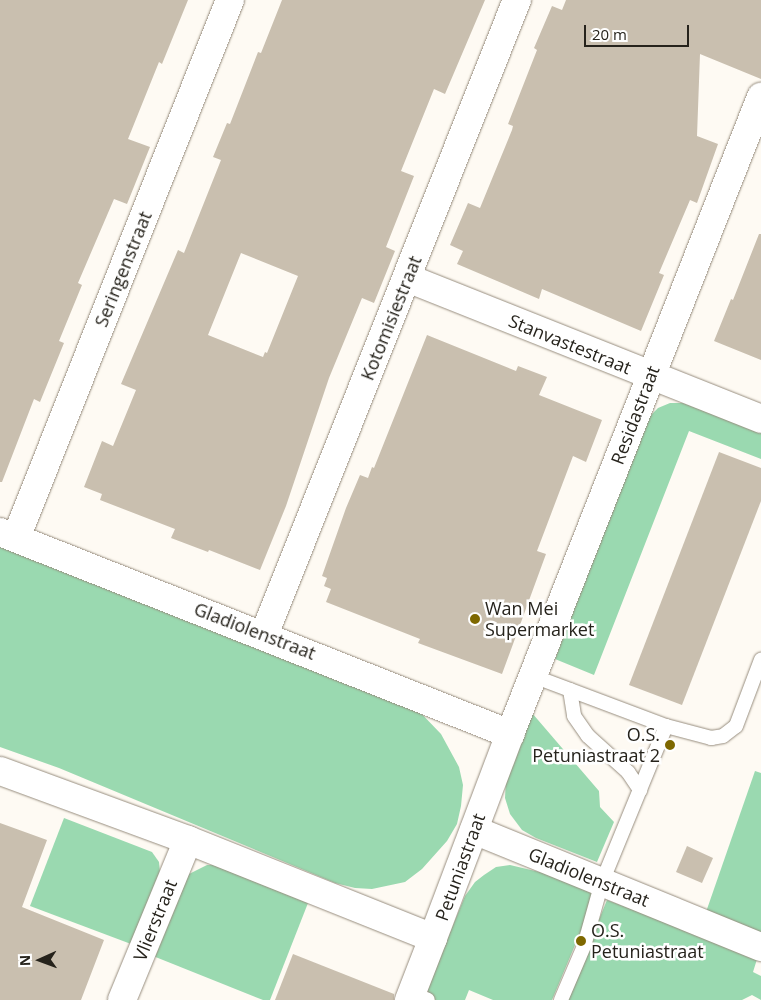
<!DOCTYPE html>
<html>
<head>
<meta charset="utf-8">
<style>
  body { margin:0 }
  #map { position:relative; width:761px; height:1000px; overflow:hidden; background:#fefaf3; font-family:"Open Sans",sans-serif }
  div>[style] { position:absolute }
  .green>* { inset:0; background:#9ad9b0 }
  .building>* { inset:0; background:#c9bfaf }
  .roads { filter:drop-shadow(0 0 1px #978d7e) drop-shadow(0 0 1px #978d7e) }
  .lane>* { height:14px; margin:-7px; padding:0 7px; transform-origin:7px; border-radius:7px; background:#fff }
  .street>* { height:28px; margin:-14px; padding:0 14px; transform-origin:14px; border-radius:14px; background:#fff }
  .secondary>* { height:28px; margin:-14px; padding:0 14px; transform-origin:14px; border-radius:14px; background:#fff }
  .dots>* { width:14px; height:14px; translate:-50% -50%; box-sizing:border-box; border:2px solid #fff; border-radius:50% }
  span { translate:-50% -50%; white-space:nowrap; text-align:center; line-height:1.15; -webkit-text-stroke:5px #fff; paint-order:stroke }
  .street-label { font-size:18px; color:#26231c }
  .poi-label { font-size:18px; color:#26231c }
  .left { translate:0 -50%; text-align:left }
  .right { translate:-100% -50%; text-align:right }
  .north { position:absolute; left:15px; top:935px; width:50px; height:50px; -webkit-text-stroke:4px #fff; paint-order:stroke; rotate:268deg; font-size:14px; font-weight:700; line-height:20px; text-align:center; color:#26231c }
  .north::after { content:''; display:block; margin:auto; width:18px; height:22px; background:#26231c; clip-path:polygon(50% 0,100% 100%,50% 72%,0 100%) }
  .scale { position:absolute; left:584px; top:25px; width:105px; height:22px; box-sizing:border-box; border:2px solid #26231c; border-top:0; padding-left:6px; font-size:15px; line-height:18px; white-space:nowrap; color:#26231c; -webkit-text-stroke:4px #fff; paint-order:stroke }
</style>
</head>
<body>
<div id="map">
  <div class="green">
    <div style="clip-path:polygon(670px 403px,683px 403px,761px 432px,761px 459px,689px 431px,594px 675px,555px 659px,636px 438px,647px 419px,658px 408px)"></div>
    <div style="clip-path:polygon(0 544px,416px 708px,441px 734px,459px 767px,463px 785px,461px 806px,457px 824px,447px 841px,422px 869px,405px 882px,372px 889px,355px 888px,335px 883px,59px 768px,0 747px)"></div>
    <div style="clip-path:polygon(532px 713px,599px 791px,600px 807px,614px 822px,597px 862px,536px 838px,522px 830px,510px 814px,505px 798px,506px 778px)"></div>
    <div style="clip-path:polygon(755px 771px,761px 773px,761px 933px,706px 912px)"></div>
    <div style="clip-path:polygon(64px 818px,152px 852px,159px 862px,160px 873px,131px 944px,30px 906px)"></div>
    <div style="clip-path:polygon(207px 865px,214px 865px,308px 903px,270px 1000px,263px 1000px,153px 956px,187px 875px)"></div>
    <div style="clip-path:polygon(510px 865px,548px 874px,596px 895px,552px 1000px,493px 1000px,469px 990px,465px 1000px,422px 1000px,465px 896px,475px 882px,484px 875px,496px 867px)"></div>
    <div style="clip-path:polygon(607px 900px,758px 956px,753px 972px,761px 976px,761px 1000px,752px 995px,742px 1000px,566px 1000px)"></div>
  </div>
  <div class="building">
    <div style="clip-path:polygon(0 0,188px 0,162px 64px,159px 62px,128px 139px,150px 147px,127px 204px,114px 199px,78px 283px,82px 285px,59px 341px,64px 343px,40px 402px,34px 399px,2px 482px,0 482px)"></div>
    <div style="clip-path:polygon(evenodd,282px 0,485px 0,445px 94px,434px 89px,401px 171px,414px 176px,386px 247px,395px 251px,374px 303px,362px 298px,329px 378px,286px 506px,260px 570px,209px 550px,208px 552px,171px 538px,175px 529px,100px 500px,102px 494px,84px 487px,102px 441px,113px 446px,136px 390px,121px 384px,178px 250px,184px 253px,221px 160px,213px 157px,227px 123px,230px 124px,258px 52px,261px 53px,282px 0,241px 253px,298px 276px,267px 353px,265px 352px,263px 357px,208px 335px,241px 253px)"></div>
    <div style="clip-path:polygon(566px 0,761px 0,761px 79px,700px 54px,697px 136px,718px 144px,697px 203px,690px 200px,659px 273px,664px 275px,641px 331px,542px 289px,539px 299px,457px 264px,463px 251px,450px 245px,468px 203px,480px 208px,512px 130px,513px 126px,508px 124px,537px 50px,534px 48px,552px 6px,562px 10px)"></div>
    <div style="clip-path:polygon(759px 234px,761px 234px,761px 360px,714px 341px,731px 299px,733px 300px)"></div>
    <div style="clip-path:polygon(427px 335px,516px 371px,518px 366px,547px 377px,539px 395px,602px 420px,586px 462px,573px 456px,537px 551px,546px 554px,502px 674px,418px 643px,420px 639px,326px 602px,331px 589px,324px 586px,327px 578px,322px 576px,346px 508px,360px 475px,368px 478px,372px 467px,374px 468px)"></div>
    <div style="clip-path:polygon(719px 452px,761px 468px,761px 501px,682px 705px,629px 685px)"></div>
    <div style="clip-path:polygon(0 823px,47px 840px,22px 907px,104px 940px,81px 1000px,0 1000px)"></div>
    <div style="clip-path:polygon(687px 846px,713px 858px,702px 883px,676px 872px)"></div>
    <div style="clip-path:polygon(293px 954px,394px 994px,394px 1000px,275px 1000px)"></div>
  </div>
  <div class="roads">
    <div class="lane">
      <div style="left:533px;top:676px;width:142px;rotate:20.6deg"></div>
      <div style="left:666px;top:726px;width:169px;rotate:112.3deg"></div>
      <div style="left:602px;top:882px;width:66px;rotate:105.7deg"></div>
      <div style="left:584px;top:946px;width:59px;rotate:113.1deg"></div>
      <div style="left:570px;top:690px;width:26px;rotate:81deg"></div>
      <div style="left:574px;top:716px;width:24px;rotate:55deg"></div>
      <div style="left:588px;top:736px;width:54px;rotate:42deg"></div>
      <div style="left:628px;top:772px;width:22px;rotate:56deg"></div>
      <div style="left:666px;top:726px;width:47px;rotate:14.9deg"></div>
      <div style="left:711px;top:738px;width:12px;rotate:-9deg"></div>
      <div style="left:723px;top:736px;width:16px;rotate:-38deg"></div>
      <div style="left:736px;top:726px;width:71px;rotate:-69.3deg"></div>
      <div style="left:411px;top:993px;width:18px;rotate:22deg"></div>
    </div>
    <div class="street">
      <div style="left:407px;top:278px;width:381px;rotate:21.7deg"></div>
      <div style="left:16px;top:538px;width:579px;rotate:-68.31deg"></div>
      <div style="left:264px;top:635px;width:684px;rotate:-68.28deg"></div>
      <div style="left:510px;top:734px;width:685px;rotate:-68.49deg"></div>
      <div style="left:122px;top:1000px;width:173px;rotate:-67.6deg"></div>
      <div style="left:409px;top:1000px;width:66px;rotate:-68.8deg"></div>
    </div>
    <div class="secondary">
      <div style="left:0;top:532px;width:549px;rotate:21.61deg"></div>
      <div style="left:510px;top:734px;width:218px;rotate:110.7deg"></div>
      <div style="left:433px;top:938px;width:264px;rotate:-158.2deg"></div>
      <div style="left:188px;top:840px;width:200px;rotate:-159.8deg"></div>
      <div style="left:474px;top:830px;width:310px;rotate:22.2deg"></div>
    </div>
  </div>
  <div class="dots">
    <div style="left:475px;top:619px;background:#7e6800"></div>
    <div style="left:670px;top:745px;background:#7e6800"></div>
    <div style="left:581px;top:941px;background:#7e6800"></div>
  </div>
  <div class="street-label">
    <span style="left:123px;top:269px;rotate:-68deg">Seringenstraat</span>
    <span style="left:391px;top:318px;rotate:-68deg">Kotomisiestraat</span>
    <span style="left:570px;top:344px;rotate:22deg">Stanvastestraat</span>
    <span style="left:635px;top:415px;rotate:-69deg">Residastraat</span>
    <span style="left:255px;top:631px;rotate:21deg">Gladiolenstraat</span>
    <span style="left:460px;top:867px;rotate:-70deg">Petuniastraat</span>
    <span style="left:589px;top:877px;rotate:22deg">Gladiolenstraat</span>
    <span style="left:155px;top:920px;rotate:-68deg">Vlierstraat</span>
  </div>
  <div class="poi-label">
    <span class="left" style="left:485px;top:619px">Wan Mei<br>Supermarket</span>
    <span class="right" style="left:660px;top:745px">O.S.<br>Petuniastraat 2</span>
    <span class="left" style="left:591px;top:941px">O.S.<br>Petuniastraat</span>
  </div>
  <div class="north">N</div>
  <div class="scale">20 m</div>
</div>
</body>
</html>
